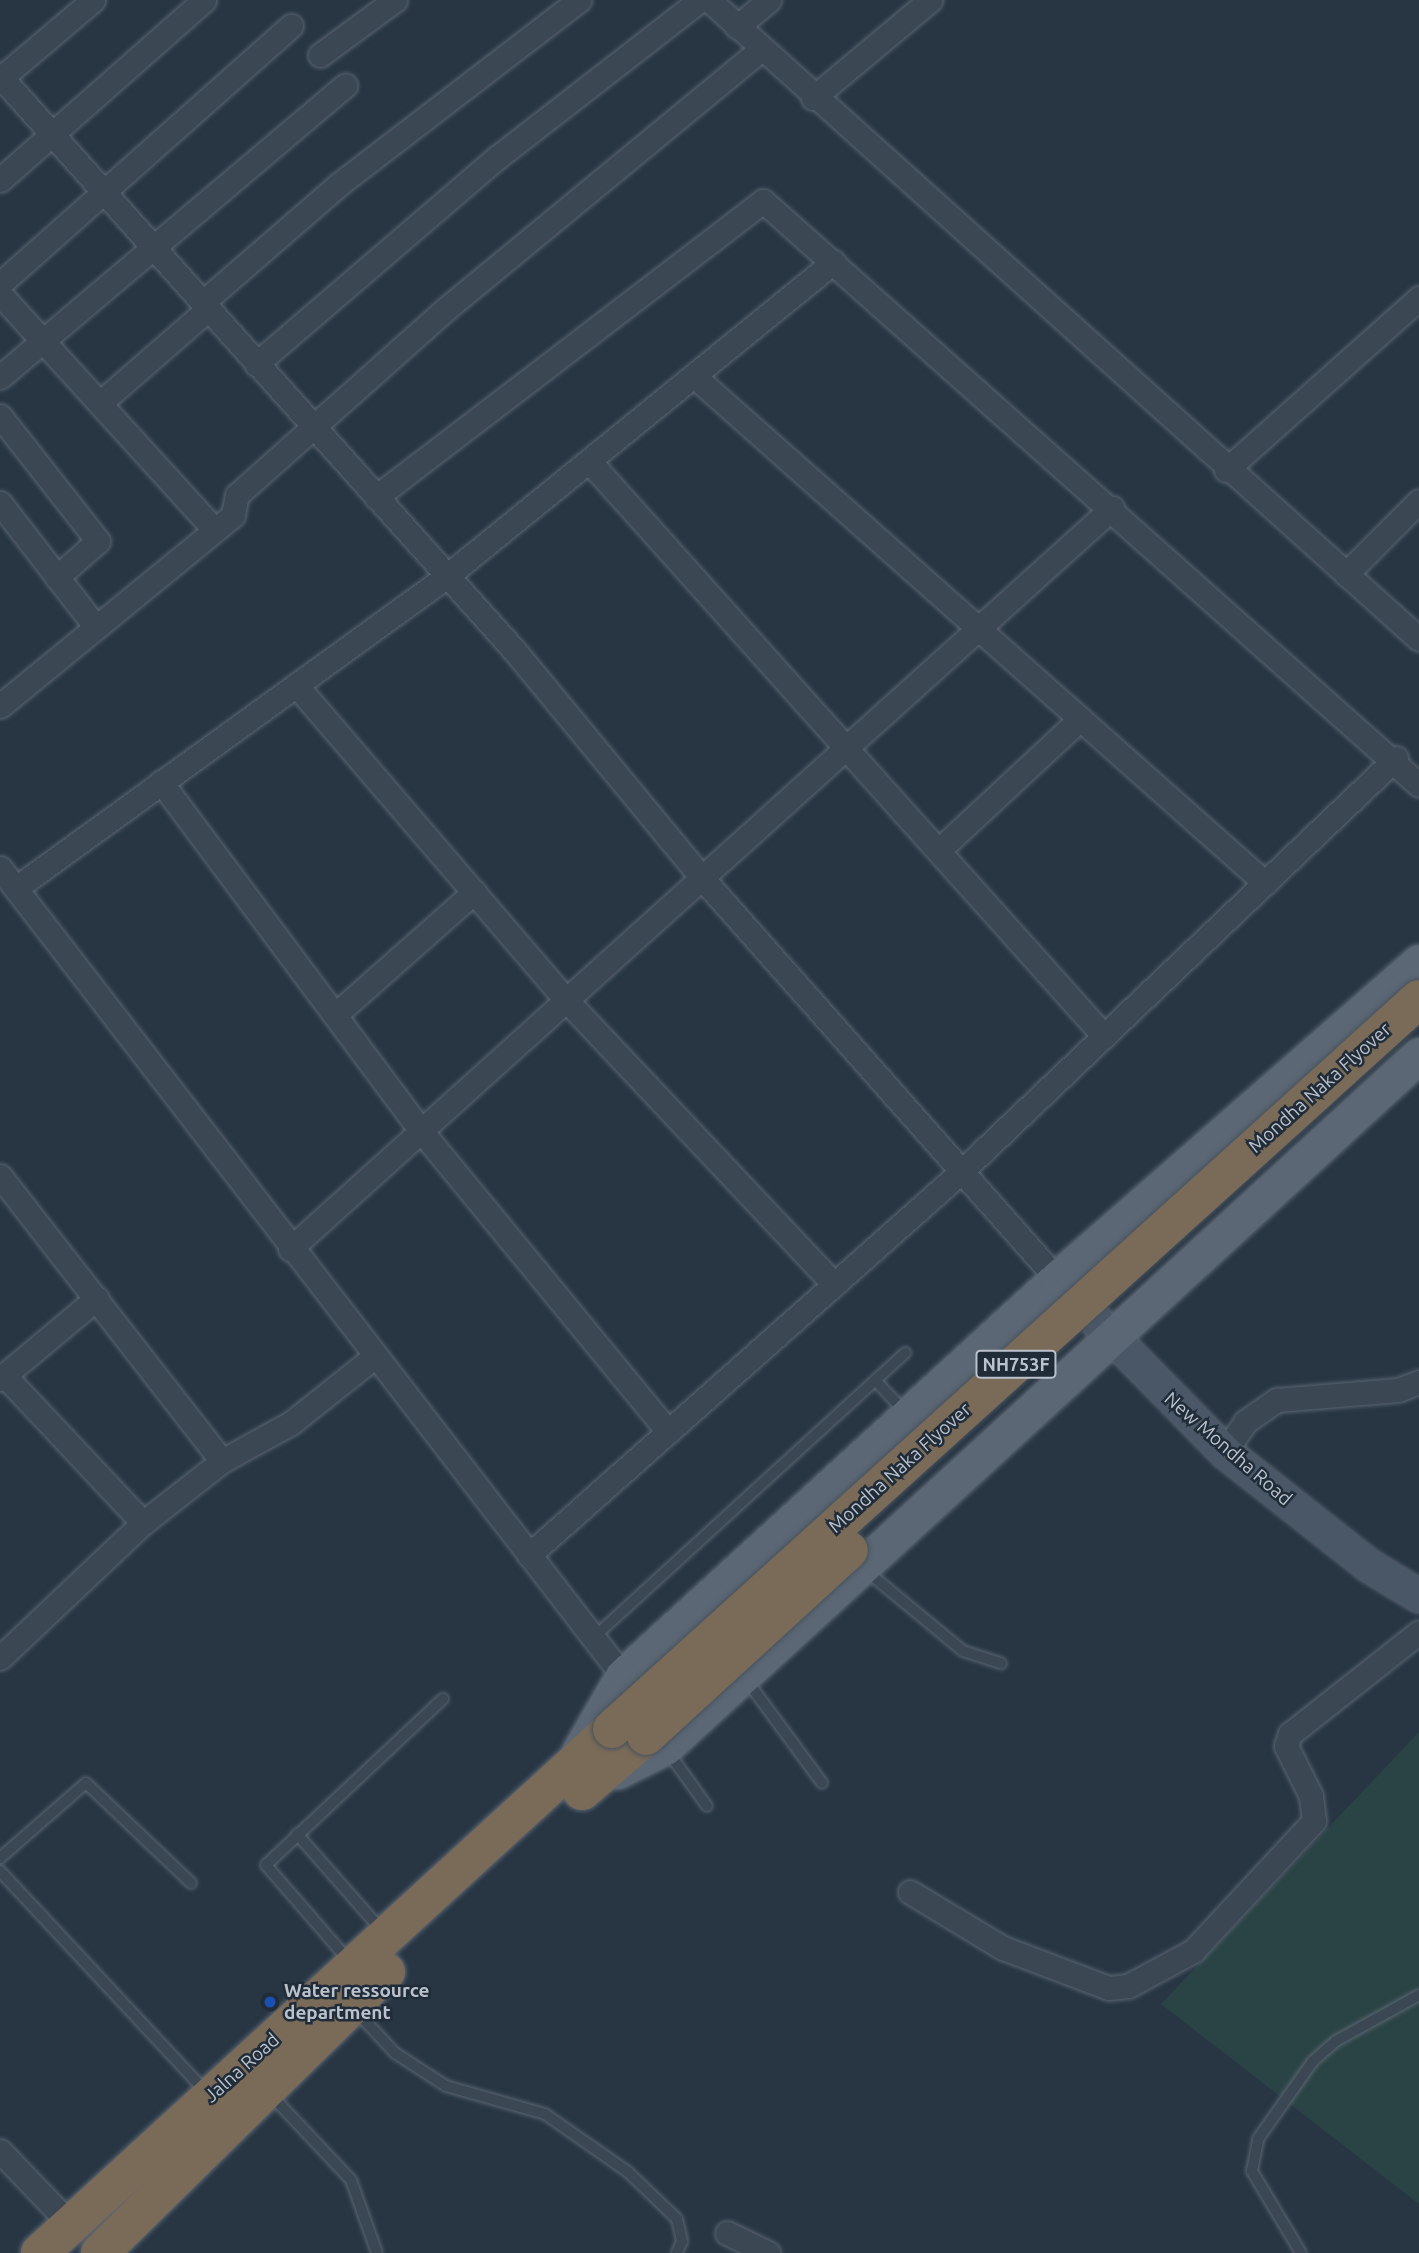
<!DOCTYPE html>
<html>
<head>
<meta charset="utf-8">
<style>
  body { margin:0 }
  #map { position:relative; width:1419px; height:2253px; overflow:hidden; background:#283644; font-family:Ubuntu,sans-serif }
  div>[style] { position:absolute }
  .green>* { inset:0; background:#2a4445 }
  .roads { filter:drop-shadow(0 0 2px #5b6571) drop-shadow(0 0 2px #5b6571) }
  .lane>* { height:10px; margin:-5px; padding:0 5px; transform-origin:5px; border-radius:5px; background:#3c4754 }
  .street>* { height:23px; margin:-11.5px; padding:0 11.5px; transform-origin:11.5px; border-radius:11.5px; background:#3c4754 }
  .secondary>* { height:32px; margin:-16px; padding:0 16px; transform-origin:16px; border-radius:16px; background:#4a5767 }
  .primary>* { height:35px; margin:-17.5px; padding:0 17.5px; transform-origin:17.5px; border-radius:17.5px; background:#5b6774 }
  .highway>* { height:38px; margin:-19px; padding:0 19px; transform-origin:19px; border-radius:19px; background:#7a6b59 }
  .bridges { filter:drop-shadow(0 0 2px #47525e) drop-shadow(0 0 2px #47525e) }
  .highway-bridge>* { height:38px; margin:-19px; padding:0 19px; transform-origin:19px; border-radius:19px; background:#7a6b59 }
  .dots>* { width:19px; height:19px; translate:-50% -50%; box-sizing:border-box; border:4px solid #212c39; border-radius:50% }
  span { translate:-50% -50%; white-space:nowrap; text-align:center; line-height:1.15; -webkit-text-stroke:5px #212c39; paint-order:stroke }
  .shield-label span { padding:2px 5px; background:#212c39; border:2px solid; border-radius:5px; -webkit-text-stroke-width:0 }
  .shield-label { font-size:18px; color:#bac2cd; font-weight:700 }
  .street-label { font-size:19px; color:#bac2cd }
  .poi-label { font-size:19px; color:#bac2cd; font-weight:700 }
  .left { translate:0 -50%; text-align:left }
</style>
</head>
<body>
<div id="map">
  <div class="green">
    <div style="clip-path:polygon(1419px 1732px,1419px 2204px,1161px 2004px)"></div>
  </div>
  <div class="roads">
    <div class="lane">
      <div style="left:876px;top:1381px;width:42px;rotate:46.9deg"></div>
      <div style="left:864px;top:1569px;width:129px;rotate:39.6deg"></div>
      <div style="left:963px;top:1651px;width:40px;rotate:18deg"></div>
      <div style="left:593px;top:1638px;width:423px;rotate:-42.4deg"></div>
      <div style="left:745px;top:1678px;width:130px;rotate:53.7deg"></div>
      <div style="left:666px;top:1749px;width:70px;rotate:54.3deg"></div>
      <div style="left:297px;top:1834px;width:130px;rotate:48.7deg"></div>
      <div style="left:0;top:1858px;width:114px;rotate:-41.1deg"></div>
      <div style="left:86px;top:1783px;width:145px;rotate:43.6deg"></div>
      <div style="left:0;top:1871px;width:302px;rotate:47deg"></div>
      <div style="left:350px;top:1962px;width:128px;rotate:-130.9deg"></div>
      <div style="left:266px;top:1865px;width:243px;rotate:-43.2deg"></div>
      <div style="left:355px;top:2010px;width:59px;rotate:47.1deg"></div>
      <div style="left:395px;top:2053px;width:61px;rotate:32.9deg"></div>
      <div style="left:446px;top:2086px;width:103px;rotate:15.8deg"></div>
      <div style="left:545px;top:2114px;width:101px;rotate:34.9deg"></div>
      <div style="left:628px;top:2172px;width:68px;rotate:43.8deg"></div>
      <div style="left:677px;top:2219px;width:23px;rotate:77deg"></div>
      <div style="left:682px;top:2241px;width:13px;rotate:113deg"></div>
      <div style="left:270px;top:2094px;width:118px;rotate:46.7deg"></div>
      <div style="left:351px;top:2180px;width:77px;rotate:70.4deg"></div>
      <div style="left:1301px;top:2253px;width:96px;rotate:-120.9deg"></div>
      <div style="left:1252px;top:2171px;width:33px;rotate:-79deg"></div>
      <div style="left:1258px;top:2139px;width:95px;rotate:-54.8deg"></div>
      <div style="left:1313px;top:2061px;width:30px;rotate:-41deg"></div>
      <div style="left:1336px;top:2041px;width:95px;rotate:-29deg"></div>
    </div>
    <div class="street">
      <div style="left:709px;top:0;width:955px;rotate:41.99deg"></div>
      <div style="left:737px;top:27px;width:42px;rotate:-40.2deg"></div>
      <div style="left:320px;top:55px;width:93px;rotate:-36.3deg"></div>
      <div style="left:0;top:76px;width:771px;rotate:48.16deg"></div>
      <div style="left:514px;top:650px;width:297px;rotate:50.5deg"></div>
      <div style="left:703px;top:879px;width:534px;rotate:48.49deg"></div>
      <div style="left:0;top:79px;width:122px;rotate:-40.3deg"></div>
      <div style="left:813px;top:98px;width:153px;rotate:-39.9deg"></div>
      <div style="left:0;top:180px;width:272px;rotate:-41.4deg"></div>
      <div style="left:0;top:284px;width:389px;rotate:-41.6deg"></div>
      <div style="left:0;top:294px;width:319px;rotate:47.7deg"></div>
      <div style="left:202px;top:303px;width:180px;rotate:-40.9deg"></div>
      <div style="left:338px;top:185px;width:304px;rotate:-37.5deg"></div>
      <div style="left:256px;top:364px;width:320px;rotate:-40.6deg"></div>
      <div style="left:499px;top:156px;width:254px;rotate:-37.8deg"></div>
      <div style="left:694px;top:376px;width:764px;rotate:41.6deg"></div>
      <div style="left:0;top:377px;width:452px;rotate:-40.2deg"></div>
      <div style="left:100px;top:403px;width:143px;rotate:-41deg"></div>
      <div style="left:0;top:416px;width:159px;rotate:51.9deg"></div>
      <div style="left:98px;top:541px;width:55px;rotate:138.7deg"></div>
      <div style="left:589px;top:461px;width:772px;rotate:48.15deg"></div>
      <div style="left:1226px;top:470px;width:259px;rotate:-41.7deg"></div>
      <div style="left:376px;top:497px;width:487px;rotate:-37.4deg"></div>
      <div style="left:763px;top:201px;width:878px;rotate:41.68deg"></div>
      <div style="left:0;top:503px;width:157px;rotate:52.3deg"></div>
      <div style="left:1346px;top:574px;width:103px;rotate:-45deg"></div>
      <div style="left:296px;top:685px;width:418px;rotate:49.4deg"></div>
      <div style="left:568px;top:1002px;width:388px;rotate:46.7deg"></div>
      <div style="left:0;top:706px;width:301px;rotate:-39.3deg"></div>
      <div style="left:233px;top:515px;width:20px;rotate:-79deg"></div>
      <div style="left:237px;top:495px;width:281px;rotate:-41.7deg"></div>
      <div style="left:447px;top:308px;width:407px;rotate:-39.5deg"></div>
      <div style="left:161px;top:782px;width:437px;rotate:53.3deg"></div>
      <div style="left:422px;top:1132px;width:388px;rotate:50.6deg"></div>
      <div style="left:939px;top:850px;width:192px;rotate:-42.9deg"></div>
      <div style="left:0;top:868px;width:1020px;rotate:52.37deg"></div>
      <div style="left:16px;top:888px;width:532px;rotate:-35.9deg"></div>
      <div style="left:447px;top:576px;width:498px;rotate:-39.1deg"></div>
      <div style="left:335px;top:1015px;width:186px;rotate:-41.5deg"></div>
      <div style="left:0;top:1176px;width:361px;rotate:52.1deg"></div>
      <div style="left:290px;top:1249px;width:1107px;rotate:-42.03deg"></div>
      <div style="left:4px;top:1375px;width:203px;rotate:46.8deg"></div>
      <div style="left:0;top:1379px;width:126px;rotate:-39.9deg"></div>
      <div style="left:1225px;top:1452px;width:36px;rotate:-56deg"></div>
      <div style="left:1245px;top:1422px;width:39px;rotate:-35deg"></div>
      <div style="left:1277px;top:1400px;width:121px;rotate:-4.7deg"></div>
      <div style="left:1398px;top:1390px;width:22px;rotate:-21deg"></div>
      <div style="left:529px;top:1555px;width:579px;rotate:-41.57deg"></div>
      <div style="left:962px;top:1171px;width:599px;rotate:-43.58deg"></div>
      <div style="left:0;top:1658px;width:197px;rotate:-43.4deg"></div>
      <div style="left:143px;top:1523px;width:100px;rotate:-38.1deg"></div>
      <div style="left:222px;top:1461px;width:79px;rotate:-28.8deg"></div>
      <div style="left:291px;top:1423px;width:106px;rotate:-38.5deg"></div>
      <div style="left:910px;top:1892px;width:109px;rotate:31.1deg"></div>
      <div style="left:1003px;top:1948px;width:113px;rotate:20.7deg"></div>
      <div style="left:1109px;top:1988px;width:19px;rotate:-6deg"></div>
      <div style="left:1128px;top:1986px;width:74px;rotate:-28.3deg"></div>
      <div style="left:1193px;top:1951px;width:178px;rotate:-47.1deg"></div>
      <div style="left:1314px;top:1821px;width:25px;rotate:-97deg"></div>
      <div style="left:1311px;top:1796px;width:56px;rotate:-116.6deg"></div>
      <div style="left:1286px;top:1746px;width:13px;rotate:-72deg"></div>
      <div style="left:1290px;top:1734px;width:164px;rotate:-38.3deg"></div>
      <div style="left:0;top:2151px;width:103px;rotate:46.2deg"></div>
      <div style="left:727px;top:2233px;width:46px;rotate:26deg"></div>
    </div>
    <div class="secondary">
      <div style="left:1064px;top:1288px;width:230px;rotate:45.5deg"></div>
      <div style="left:1225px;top:1452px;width:182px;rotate:38.3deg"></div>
      <div style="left:1368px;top:1565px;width:60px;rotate:31.3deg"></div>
    </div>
    <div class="primary">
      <div style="left:579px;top:1752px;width:88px;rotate:-59.9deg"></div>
      <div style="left:623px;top:1676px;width:588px;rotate:-42.45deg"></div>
      <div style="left:1057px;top:1279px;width:481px;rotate:-41.2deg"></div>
      <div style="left:617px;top:1771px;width:54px;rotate:-26.6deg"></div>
      <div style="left:665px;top:1747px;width:1023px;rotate:-42.54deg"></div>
    </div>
    <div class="highway">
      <div style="left:582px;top:1791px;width:84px;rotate:-40.7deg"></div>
      <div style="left:40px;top:2253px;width:776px;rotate:-42.49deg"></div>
      <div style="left:100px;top:2253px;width:401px;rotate:-44.5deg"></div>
    </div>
  </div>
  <div class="bridges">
    <div class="highway-bridge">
      <div style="left:612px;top:1729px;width:1088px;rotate:-42.13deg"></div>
      <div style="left:646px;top:1736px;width:275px;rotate:-42.5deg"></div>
    </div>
  </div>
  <div class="dots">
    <div style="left:270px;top:2002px;background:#1a4fb4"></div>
  </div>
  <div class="shield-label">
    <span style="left:1016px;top:1364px">NH753F</span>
  </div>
  <div class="street-label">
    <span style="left:1320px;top:1088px;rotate:-42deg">Mondha Naka Flyover</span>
    <span style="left:1228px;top:1449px;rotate:41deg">New Mondha Road</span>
    <span style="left:900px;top:1468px;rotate:-42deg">Mondha Naka Flyover</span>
    <span style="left:242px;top:2068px;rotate:-42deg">Jalna Road</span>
  </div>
  <div class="poi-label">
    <span class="left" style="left:284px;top:2002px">Water ressource<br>department</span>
  </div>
</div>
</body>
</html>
